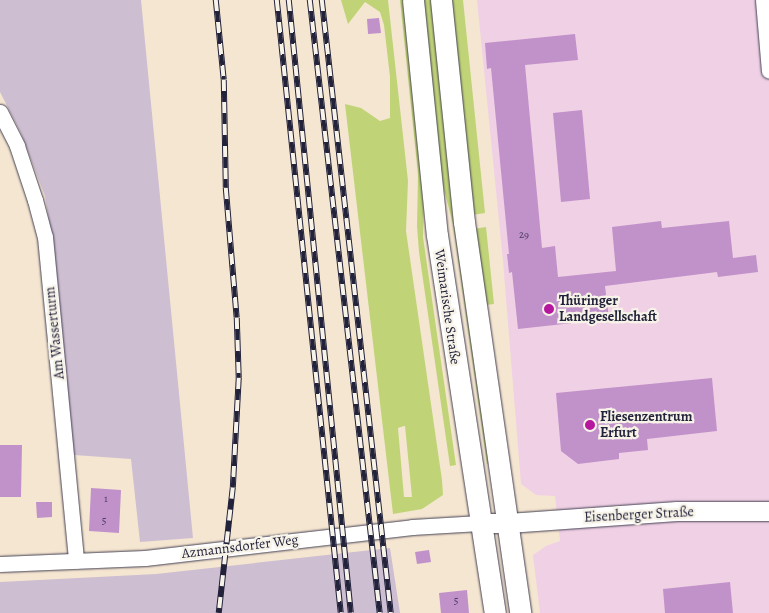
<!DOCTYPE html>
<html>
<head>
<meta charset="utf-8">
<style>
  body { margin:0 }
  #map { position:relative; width:769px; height:613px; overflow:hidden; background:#f5e6d1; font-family:Alegreya,serif }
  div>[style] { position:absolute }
  .built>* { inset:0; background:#f0d0e5 }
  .industrial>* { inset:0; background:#cebed2 }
  .green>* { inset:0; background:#c0d477 }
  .building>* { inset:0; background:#c191ca }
  .roads { filter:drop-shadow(0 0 1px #423f52) drop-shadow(0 0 1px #423f52) }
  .minor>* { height:15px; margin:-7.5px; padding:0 7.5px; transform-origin:7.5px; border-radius:7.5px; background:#fff }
  .tertiary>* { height:19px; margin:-9.5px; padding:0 9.5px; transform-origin:9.5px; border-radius:9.5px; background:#fff }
  .secondary>* { height:21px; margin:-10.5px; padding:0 10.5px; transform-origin:10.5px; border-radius:10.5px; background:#fff }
  .rail>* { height:5.5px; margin-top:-2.75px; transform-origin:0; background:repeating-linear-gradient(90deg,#f7f3e8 0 11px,#22223b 0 22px); box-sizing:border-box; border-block:1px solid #22223b }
  .dots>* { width:14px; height:14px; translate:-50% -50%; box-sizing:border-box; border:2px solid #f7f3e8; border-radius:50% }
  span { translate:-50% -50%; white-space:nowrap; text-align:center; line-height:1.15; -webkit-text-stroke:4.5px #f7f3e8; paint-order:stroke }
  .number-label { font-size:11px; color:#4a3e5f }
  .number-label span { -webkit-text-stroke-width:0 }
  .poi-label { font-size:14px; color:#22223b; font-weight:700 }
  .left { translate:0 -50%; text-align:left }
  .street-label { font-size:14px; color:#22223b }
</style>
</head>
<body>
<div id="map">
  <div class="built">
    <div style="clip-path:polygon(477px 0,769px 0,769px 613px,540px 613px,533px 555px,546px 546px,560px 541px,555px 496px,536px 495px,521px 484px,503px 261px)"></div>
  </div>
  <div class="industrial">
    <div style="clip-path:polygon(0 0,141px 0,193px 538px,140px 542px,131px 459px,74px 455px,56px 265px,45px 196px,21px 133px,0 92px)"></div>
    <div style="clip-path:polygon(390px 548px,400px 613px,0 613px,0 582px,156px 574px)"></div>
  </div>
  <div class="green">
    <div style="clip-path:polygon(evenodd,341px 0,388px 0,408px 181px,406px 231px,442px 480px,443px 495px,422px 509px,393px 514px,345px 104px,361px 108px,380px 121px,390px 118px,390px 77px,384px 25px,380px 12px,365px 2px,348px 24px,341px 0,404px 426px,405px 426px,412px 497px,404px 497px,398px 428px,404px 426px)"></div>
    <div style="clip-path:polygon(400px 0,406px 0,424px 194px,423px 237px,456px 465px,450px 466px,419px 252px,417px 226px,418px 174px)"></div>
    <div style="clip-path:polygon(423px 0,433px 0,490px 463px,487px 464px,453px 224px,441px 178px)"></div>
    <div style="clip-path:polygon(450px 0,463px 0,485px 213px,472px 215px)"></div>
    <div style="clip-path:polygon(486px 227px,494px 304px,486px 305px,473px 229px)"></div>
  </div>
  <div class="building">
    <div style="clip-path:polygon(379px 18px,381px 33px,368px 34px,367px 19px)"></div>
    <div style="clip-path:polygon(575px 34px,578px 60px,525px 65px,542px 248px,555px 246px,558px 277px,616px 271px,612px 227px,661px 221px,662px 228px,729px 221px,733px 258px,756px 255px,758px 272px,718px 277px,717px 272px,605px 286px,609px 319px,518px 329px,512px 272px,509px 273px,507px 254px,509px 254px,491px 68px,487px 69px,485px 43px)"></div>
    <div style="clip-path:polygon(582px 110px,590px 199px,561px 202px,553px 113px)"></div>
    <div style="clip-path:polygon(712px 378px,717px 431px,647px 439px,648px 450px,619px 453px,619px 459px,578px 464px,561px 451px,556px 393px)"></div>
    <div style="clip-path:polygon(0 445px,22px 445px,21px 497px,0 497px)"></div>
    <div style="clip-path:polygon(91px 488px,121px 490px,119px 533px,89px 531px)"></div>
    <div style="clip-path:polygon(36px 502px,52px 502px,52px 517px,37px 518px)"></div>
    <div style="clip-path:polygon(429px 550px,431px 562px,417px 564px,415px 552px)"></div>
    <div style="clip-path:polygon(730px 582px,733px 613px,665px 613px,663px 589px)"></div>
    <div style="clip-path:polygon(467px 590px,469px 613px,441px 613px,439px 593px)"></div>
  </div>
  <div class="roads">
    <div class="minor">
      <div style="left:763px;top:0;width:71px;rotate:85.2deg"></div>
      <div style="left:0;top:112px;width:38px;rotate:63deg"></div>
      <div style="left:17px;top:146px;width:57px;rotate:71.6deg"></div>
      <div style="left:35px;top:200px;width:38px;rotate:75deg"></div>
      <div style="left:45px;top:237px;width:325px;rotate:84.5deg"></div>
      <div style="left:0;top:564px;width:145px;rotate:-2.4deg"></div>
      <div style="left:145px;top:558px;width:269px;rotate:-6.6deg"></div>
      <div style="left:412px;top:527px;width:68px;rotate:-3.4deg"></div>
    </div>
    <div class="tertiary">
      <div style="left:480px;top:523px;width:28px"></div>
      <div style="left:508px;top:523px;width:169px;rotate:-4.1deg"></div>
      <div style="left:677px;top:511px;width:92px"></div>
    </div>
    <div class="secondary">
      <div style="left:413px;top:0;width:236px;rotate:84.2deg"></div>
      <div style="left:437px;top:235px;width:382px;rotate:81.3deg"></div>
      <div style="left:441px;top:0;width:223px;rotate:84.1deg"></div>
      <div style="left:464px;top:222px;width:395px;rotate:81.8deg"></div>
    </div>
  </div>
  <div class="rail">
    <div style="left:216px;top:0;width:80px;rotate:84.3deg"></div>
    <div style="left:224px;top:80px;width:108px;rotate:88.9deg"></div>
    <div style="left:226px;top:188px;width:130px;rotate:85.2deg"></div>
    <div style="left:237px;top:318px;width:60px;rotate:88.1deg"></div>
    <div style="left:239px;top:378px;width:110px;rotate:93.1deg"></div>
    <div style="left:233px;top:488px;width:126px;rotate:96.4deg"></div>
    <div style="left:277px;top:0;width:616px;rotate:84.04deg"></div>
    <div style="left:289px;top:0;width:616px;rotate:84.22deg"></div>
    <div style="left:310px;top:0;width:617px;rotate:83.49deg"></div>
    <div style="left:322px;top:0;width:617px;rotate:83.58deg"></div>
  </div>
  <div class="dots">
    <div style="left:549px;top:309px;background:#b5179e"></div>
    <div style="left:590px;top:425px;background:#b5179e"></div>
  </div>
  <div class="number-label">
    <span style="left:524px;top:235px">29</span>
    <span style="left:106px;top:499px">1</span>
    <span style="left:104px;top:521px">5</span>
    <span style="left:456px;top:601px">5</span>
  </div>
  <div class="poi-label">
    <span class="left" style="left:559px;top:309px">Thüringer<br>Landgesellschaft</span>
    <span class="left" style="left:600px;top:425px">Fliesenzentrum<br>Erfurt</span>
  </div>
  <div class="street-label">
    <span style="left:447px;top:307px;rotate:82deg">Weimarische Straße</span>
    <span style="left:55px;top:333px;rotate:-96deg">Am Wasserturm</span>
    <span style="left:639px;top:515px;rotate:-3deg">Eisenberger Straße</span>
    <span style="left:240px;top:547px;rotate:-7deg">Azmannsdorfer Weg</span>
  </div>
</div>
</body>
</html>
